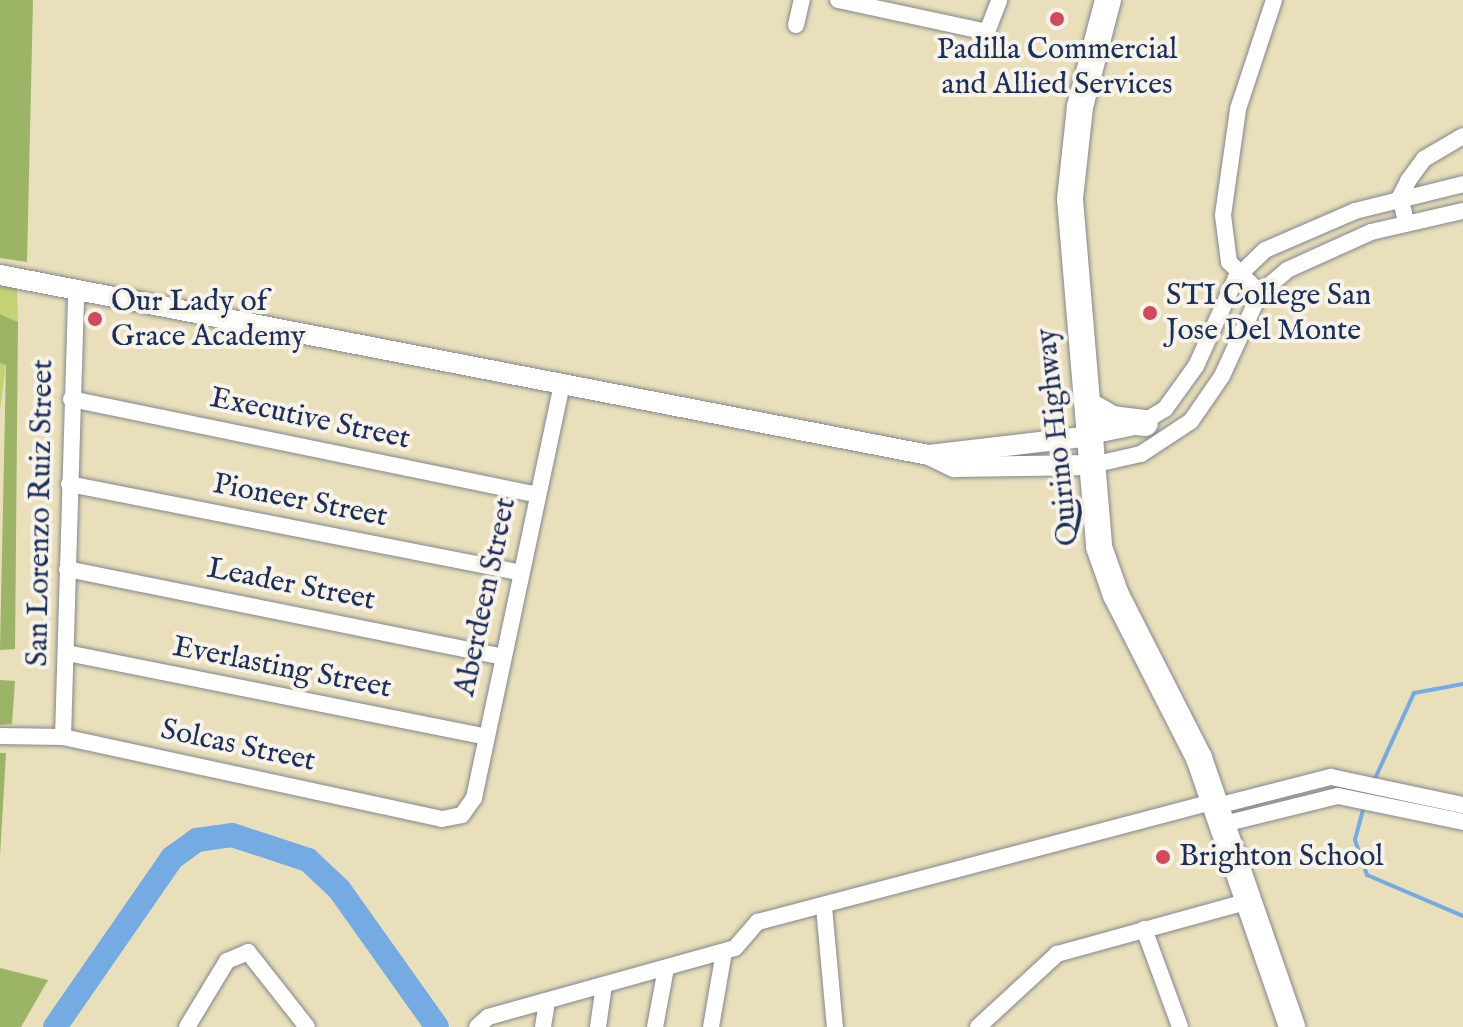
<!DOCTYPE html>
<html>
<head>
<meta charset="utf-8">
<style>
  body { margin:0 }
  #map { position:relative; width:1463px; height:1027px; overflow:hidden; background:#e9dfba; font-family:"IM FELL English",serif }
  div>[style] { position:absolute }
  .green>* { inset:0; background:#c4d274 }
  .forest>* { inset:0; background:#9bb466 }
  .stream>* { height:4px; margin:-2px; padding:0 2px; transform-origin:2px; border-radius:2px; background:#73abe2 }
  .river>* { height:24px; margin:-12px; padding:0 12px; transform-origin:12px; border-radius:12px; background:#73abe2 }
  .roads { filter:drop-shadow(0 0 2px #82878c) drop-shadow(0 0 2px #82878c) }
  .minor>* { height:16px; margin:-8px; padding:0 8px; transform-origin:8px; border-radius:8px; background:#fff }
  .tertiary>* { height:20px; margin:-10px; padding:0 10px; transform-origin:10px; border-radius:10px; background:#fff }
  .primary>* { height:26px; margin:-13px; padding:0 13px; transform-origin:13px; border-radius:13px; background:#fff }
  .dots>* { width:22px; height:22px; translate:-50% -50%; box-sizing:border-box; border:4px solid #f7f3e8; border-radius:50% }
  span { translate:-50% -50%; white-space:nowrap; text-align:center; line-height:1.15; -webkit-text-stroke:8px #f7f3e8; paint-order:stroke }
  .poi-label { font-size:30px; color:#1b2f5e }
  .left { translate:0 -50%; text-align:left }
  .street-label { font-size:30px; color:#1b2f5e }
</style>
</head>
<body>
<div id="map">
  <div class="green">
    <div style="clip-path:polygon(0 286px,17px 288px,18px 322px,0 314px)"></div>
    <div style="clip-path:polygon(0 363px,6px 365px,0 411px)"></div>
  </div>
  <div class="forest">
    <div style="clip-path:polygon(0 0,33px 0,27px 262px,0 258px)"></div>
    <div style="clip-path:polygon(0 314px,18px 322px,15px 649px,0 650px,6px 365px,0 363px)"></div>
    <div style="clip-path:polygon(0 680px,15px 681px,12px 724px,0 725px)"></div>
    <div style="clip-path:polygon(0 753px,6px 753px,0 856px)"></div>
    <div style="clip-path:polygon(0 968px,48px 980px,21px 1027px,0 1027px)"></div>
  </div>
  <div class="stream">
    <div style="left:1373px;top:783px;width:99px;rotate:-65.5deg"></div>
    <div style="left:1414px;top:693px;width:50px;rotate:-10.4deg"></div>
    <div style="left:1364px;top:806px;width:35px;rotate:105deg"></div>
    <div style="left:1355px;top:840px;width:37px;rotate:71deg"></div>
    <div style="left:1367px;top:875px;width:104px;rotate:23.1deg"></div>
  </div>
  <div class="river">
    <div style="left:55px;top:1027px;width:206px;rotate:-55.3deg"></div>
    <div style="left:172px;top:858px;width:31px;rotate:-36deg"></div>
    <div style="left:197px;top:840px;width:35px;rotate:-8deg"></div>
    <div style="left:232px;top:835px;width:80px;rotate:18.2deg"></div>
    <div style="left:308px;top:860px;width:42px;rotate:43.1deg"></div>
    <div style="left:339px;top:889px;width:169px;rotate:54.6deg"></div>
  </div>
  <div class="roads">
    <div class="minor">
      <div style="left:838px;top:0;width:152px;rotate:12.1deg"></div>
      <div style="left:987px;top:32px;width:34px;rotate:-69deg"></div>
      <div style="left:796px;top:25px;width:26px;rotate:-77deg"></div>
      <div style="left:1406px;top:222px;width:26px;rotate:-103deg"></div>
      <div style="left:1400px;top:197px;width:18px;rotate:-63deg"></div>
      <div style="left:1408px;top:181px;width:27px;rotate:-54deg"></div>
      <div style="left:1424px;top:159px;width:45px;rotate:-30.5deg"></div>
      <div style="left:1260px;top:293px;width:44px;rotate:-135deg"></div>
      <div style="left:1229px;top:262px;width:47px;rotate:-97.3deg"></div>
      <div style="left:1223px;top:215px;width:107px;rotate:-81.9deg"></div>
      <div style="left:1238px;top:109px;width:115px;rotate:-71.7deg"></div>
      <div style="left:71px;top:399px;width:476px;rotate:11.6deg"></div>
      <div style="left:1091px;top:436px;width:45px;rotate:-11.6deg"></div>
      <div style="left:1135px;top:427px;width:35px;rotate:-31deg"></div>
      <div style="left:1165px;top:409px;width:53px;rotate:-54.2deg"></div>
      <div style="left:1196px;top:366px;width:97px;rotate:-65.6deg"></div>
      <div style="left:1236px;top:278px;width:40px;rotate:-44deg"></div>
      <div style="left:1265px;top:250px;width:98px;rotate:-23.4deg"></div>
      <div style="left:1355px;top:211px;width:111px;rotate:-14deg"></div>
      <div style="left:1092px;top:465px;width:50px;rotate:-12.7deg"></div>
      <div style="left:1141px;top:454px;width:60px;rotate:-33.4deg"></div>
      <div style="left:1191px;top:421px;width:55px;rotate:-55.4deg"></div>
      <div style="left:1222px;top:376px;width:91px;rotate:-65.4deg"></div>
      <div style="left:1260px;top:293px;width:35px;rotate:-40deg"></div>
      <div style="left:1287px;top:270px;width:92px;rotate:-24.3deg"></div>
      <div style="left:1371px;top:232px;width:94px;rotate:-12.9deg"></div>
      <div style="left:69px;top:484px;width:461px;rotate:11.1deg"></div>
      <div style="left:67px;top:569px;width:445px;rotate:11.4deg"></div>
      <div style="left:67px;top:653px;width:427px;rotate:11.3deg"></div>
      <div style="left:0;top:736px;width:63px;rotate:0.9deg"></div>
      <div style="left:63px;top:737px;width:388px;rotate:12.2deg"></div>
      <div style="left:442px;top:819px;width:20px;rotate:-11deg"></div>
      <div style="left:462px;top:815px;width:21px;rotate:-55deg"></div>
      <div style="left:474px;top:798px;width:419px;rotate:-78deg"></div>
      <div style="left:63px;top:737px;width:447px;rotate:-88.3deg"></div>
      <div style="left:1217px;top:806px;width:118px;rotate:-14.3deg"></div>
      <div style="left:1331px;top:777px;width:135px;rotate:12deg"></div>
      <div style="left:1224px;top:824px;width:117px;rotate:-13.8deg"></div>
      <div style="left:1338px;top:796px;width:128px;rotate:11.7deg"></div>
      <div style="left:824px;top:907px;width:121px;rotate:84.8deg"></div>
      <div style="left:1144px;top:929px;width:104px;rotate:69.8deg"></div>
      <div style="left:187px;top:1027px;width:77px;rotate:-58.8deg"></div>
      <div style="left:227px;top:961px;width:23px;rotate:-23deg"></div>
      <div style="left:248px;top:952px;width:95px;rotate:51.8deg"></div>
      <div style="left:477px;top:1027px;width:15px;rotate:-42deg"></div>
      <div style="left:488px;top:1017px;width:256px;rotate:-15.6deg"></div>
      <div style="left:735px;top:948px;width:35px;rotate:-49deg"></div>
      <div style="left:758px;top:922px;width:473px;rotate:-14.8deg"></div>
      <div style="left:543px;top:1027px;width:26px;rotate:-81deg"></div>
      <div style="left:598px;top:1027px;width:42px;rotate:-81.9deg"></div>
      <div style="left:655px;top:1027px;width:60px;rotate:-79.4deg"></div>
      <div style="left:711px;top:1027px;width:76px;rotate:-80.2deg"></div>
      <div style="left:978px;top:1027px;width:108px;rotate:-42.7deg"></div>
      <div style="left:1057px;top:954px;width:199px;rotate:-15.4deg"></div>
    </div>
    <div class="tertiary">
      <div style="left:0;top:275px;width:946px;rotate:10.97deg"></div>
      <div style="left:929px;top:455px;width:28px;rotate:26deg"></div>
      <div style="left:954px;top:467px;width:138px;rotate:-0.8deg"></div>
      <div style="left:929px;top:455px;width:163px;rotate:-6.7deg"></div>
    </div>
    <div class="primary">
      <div style="left:1108px;top:0;width:111px;rotate:104.7deg"></div>
      <div style="left:1080px;top:107px;width:93px;rotate:96.2deg"></div>
      <div style="left:1070px;top:199px;width:349px;rotate:85.2deg"></div>
      <div style="left:1099px;top:547px;width:51px;rotate:70.5deg"></div>
      <div style="left:1116px;top:595px;width:183px;rotate:63deg"></div>
      <div style="left:1199px;top:758px;width:285px;rotate:70.9deg"></div>
      <div style="left:1088px;top:405px;width:28px;rotate:30deg"></div>
      <div style="left:1112px;top:419px;width:33px;rotate:7deg"></div>
    </div>
  </div>
  <div class="dots">
    <div style="left:1057px;top:19px;background:#d1495b"></div>
    <div style="left:1150px;top:313px;background:#d1495b"></div>
    <div style="left:95px;top:319px;background:#d1495b"></div>
    <div style="left:1163px;top:857px;background:#d1495b"></div>
  </div>
  <div class="poi-label">
    <span style="left:1057px;top:67px">Padilla Commercial<br>and Allied Services</span>
    <span class="left" style="left:1166px;top:313px">STI College San<br>Jose Del Monte</span>
    <span class="left" style="left:111px;top:319px">Our Lady of<br>Grace Academy</span>
    <span class="left" style="left:1179px;top:857px">Brighton School</span>
  </div>
  <div class="street-label">
    <span style="left:310px;top:419px;rotate:12deg">Executive Street</span>
    <span style="left:1058px;top:437px;rotate:-96deg">Quirino Highway</span>
    <span style="left:300px;top:501px;rotate:11deg">Pioneer Street</span>
    <span style="left:41px;top:513px;rotate:-89deg">San Lorenzo Ruiz Street</span>
    <span style="left:291px;top:585px;rotate:11deg">Leader Street</span>
    <span style="left:486px;top:597px;rotate:-78deg">Aberdeen Street</span>
    <span style="left:282px;top:668px;rotate:11deg">Everlasting Street</span>
    <span style="left:238px;top:746px;rotate:12deg">Solcas Street</span>
  </div>
</div>
</body>
</html>
